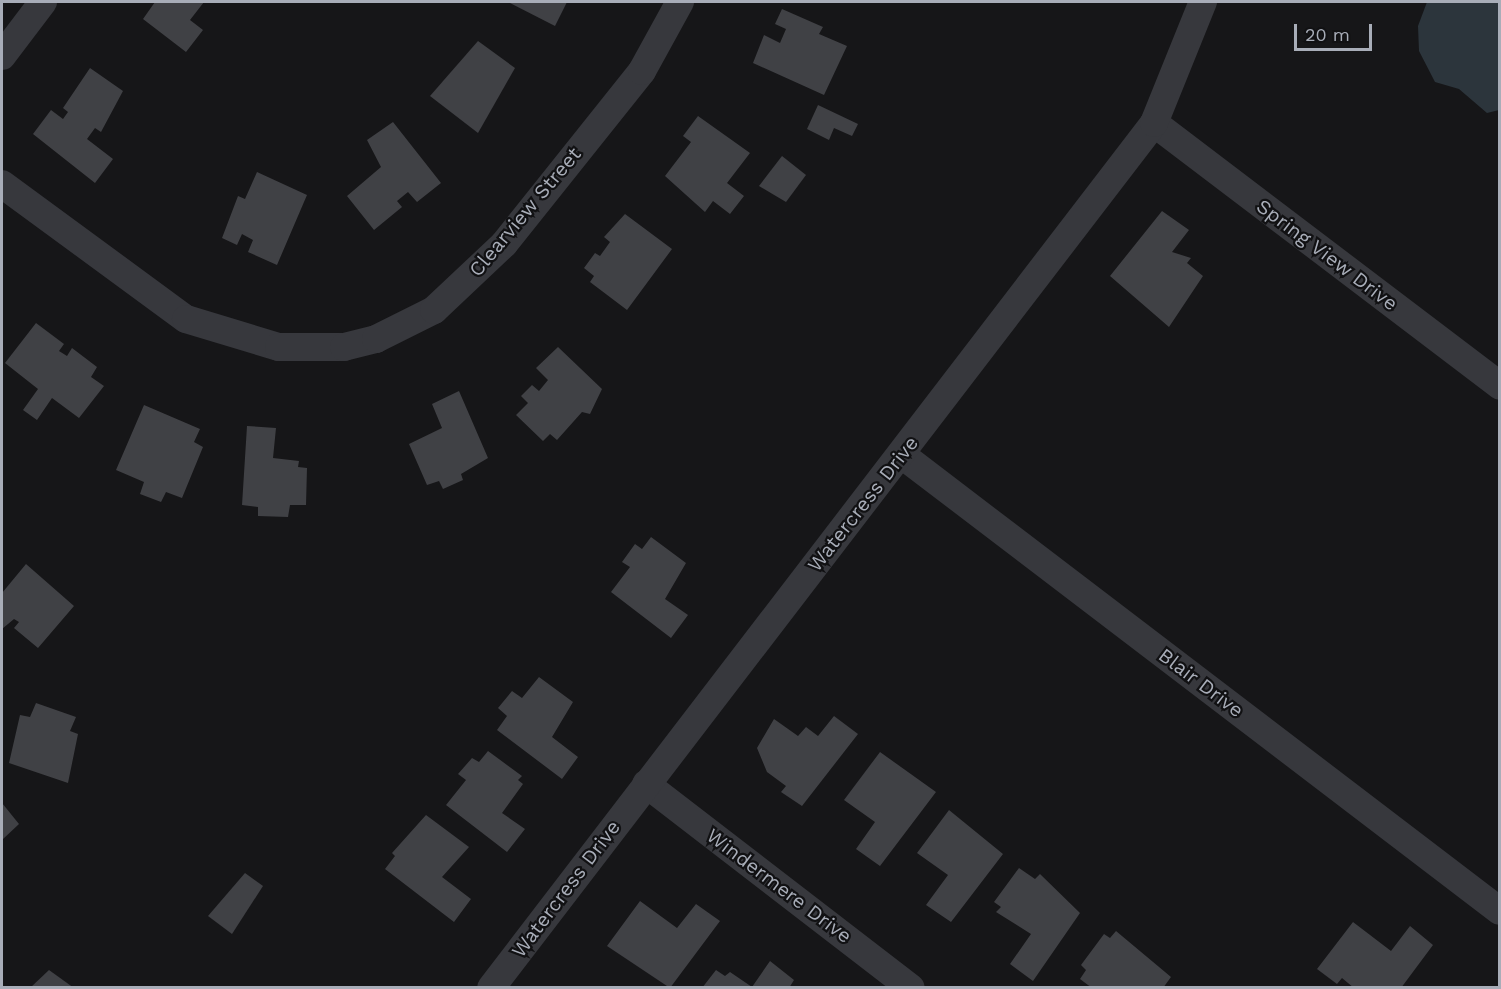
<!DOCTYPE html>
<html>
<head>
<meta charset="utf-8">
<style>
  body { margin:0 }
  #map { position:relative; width:1501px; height:989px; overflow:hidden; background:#161618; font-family:"Work Sans",sans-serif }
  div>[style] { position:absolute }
  .water>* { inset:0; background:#2c353c }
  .building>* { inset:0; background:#404145 }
  .minor>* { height:28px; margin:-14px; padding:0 14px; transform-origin:14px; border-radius:14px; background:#37383d }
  span { translate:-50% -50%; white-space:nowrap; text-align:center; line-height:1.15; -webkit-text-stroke:4.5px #111113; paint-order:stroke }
  .street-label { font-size:20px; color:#a8adb8 }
  .frame { position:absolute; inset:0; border:3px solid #a8adb8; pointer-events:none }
  .scale { position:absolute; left:1294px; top:24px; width:78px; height:27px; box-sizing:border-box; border:3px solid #a8adb8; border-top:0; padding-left:8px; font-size:18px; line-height:21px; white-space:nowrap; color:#a8adb8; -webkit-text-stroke:4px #111113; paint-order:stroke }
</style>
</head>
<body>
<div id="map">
  <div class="water">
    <div style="clip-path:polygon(1427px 2px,1499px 2px,1499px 110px,1487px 113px,1459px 89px,1435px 82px,1419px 51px,1418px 26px)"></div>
  </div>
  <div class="building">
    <div style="clip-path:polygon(155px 2px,204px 2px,190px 20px,203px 30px,186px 52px,143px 19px)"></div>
    <div style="clip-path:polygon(508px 2px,567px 2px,555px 26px)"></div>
    <div style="clip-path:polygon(782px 9px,823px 27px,819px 34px,847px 46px,824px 95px,753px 63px,764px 35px,780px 43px,786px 29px,775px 24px)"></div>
    <div style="clip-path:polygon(478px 41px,515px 68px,478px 133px,430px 96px)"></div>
    <div style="clip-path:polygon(90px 68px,123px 91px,101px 132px,95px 128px,87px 139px,113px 159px,95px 183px,33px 134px,51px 110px,63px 119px,68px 112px,63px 108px)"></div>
    <div style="clip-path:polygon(818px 105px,858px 124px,852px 136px,834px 128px,829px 140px,807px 129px)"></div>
    <div style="clip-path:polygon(698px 116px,750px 153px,727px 183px,744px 196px,730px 214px,713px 201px,705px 212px,665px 176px,691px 142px,683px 136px)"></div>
    <div style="clip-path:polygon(393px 122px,441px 183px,417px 202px,408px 192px,397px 201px,402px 207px,374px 230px,347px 196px,381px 167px,367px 140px)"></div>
    <div style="clip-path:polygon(782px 156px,806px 175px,786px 202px,759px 186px)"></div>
    <div style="clip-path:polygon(257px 172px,307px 195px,277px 265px,248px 252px,253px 240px,242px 234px,237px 245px,222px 238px,238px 196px,245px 199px)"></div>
    <div style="clip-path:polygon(1162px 211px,1189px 230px,1172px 252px,1191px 258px,1187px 263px,1203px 276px,1169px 327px,1110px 276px)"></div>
    <div style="clip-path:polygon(625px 214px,672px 249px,627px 310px,590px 282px,594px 276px,584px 268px,595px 253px,600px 256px,610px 242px,604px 237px)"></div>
    <div style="clip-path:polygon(36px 323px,64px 344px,59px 351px,67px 356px,72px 348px,97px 367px,91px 377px,104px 386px,79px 418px,52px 398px,37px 420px,23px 410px,38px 389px,5px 363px)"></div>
    <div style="clip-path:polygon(558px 347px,602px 389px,590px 414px,582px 412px,557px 440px,550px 434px,543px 441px,516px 415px,528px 403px,521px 396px,532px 385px,539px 391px,548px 380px,536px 368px)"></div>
    <div style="clip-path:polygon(459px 391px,488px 458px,461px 474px,463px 480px,443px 489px,439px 481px,427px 485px,409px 444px,442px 428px,432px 404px)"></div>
    <div style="clip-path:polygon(144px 405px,200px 429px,194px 442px,203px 447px,182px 498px,166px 492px,161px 502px,140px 494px,144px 482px,116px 470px)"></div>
    <div style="clip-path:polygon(247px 426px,276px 428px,273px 458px,299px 461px,298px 467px,307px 468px,306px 505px,290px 505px,288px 517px,258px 516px,258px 507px,242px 505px)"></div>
    <div style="clip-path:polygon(651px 537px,686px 563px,665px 599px,688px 615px,671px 638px,611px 592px,630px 567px,622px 562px,635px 544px,642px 549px)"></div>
    <div style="clip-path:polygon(26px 564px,74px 606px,38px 648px,14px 628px,19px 622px,14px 619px,2px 629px,2px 593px)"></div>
    <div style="clip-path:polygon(539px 677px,573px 702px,552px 737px,578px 757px,562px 779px,497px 730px,507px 716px,498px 708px,512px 691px,522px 698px)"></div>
    <div style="clip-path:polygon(36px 703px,76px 717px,70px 731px,78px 734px,68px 783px,9px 763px,20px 715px,30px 717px)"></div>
    <div style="clip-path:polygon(834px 716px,858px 734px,802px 806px,781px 792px,786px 786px,767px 772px,757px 748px,774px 719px,798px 736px,806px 727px,818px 736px)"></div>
    <div style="clip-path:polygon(488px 751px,522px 776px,518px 780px,523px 784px,502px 813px,525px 829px,507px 852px,446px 805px,466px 780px,458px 774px,472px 758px,479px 762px)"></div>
    <div style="clip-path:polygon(880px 752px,936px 792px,880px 866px,856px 849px,875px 822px,844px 800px)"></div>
    <div style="clip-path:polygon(2px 803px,19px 824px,2px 840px)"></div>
    <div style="clip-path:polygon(949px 810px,1003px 854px,951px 922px,926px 905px,948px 875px,917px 853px)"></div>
    <div style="clip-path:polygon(426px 815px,469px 847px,442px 877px,471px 899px,454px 922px,385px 869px,395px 856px,392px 853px)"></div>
    <div style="clip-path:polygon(1019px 868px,1035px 879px,1040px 874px,1080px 913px,1033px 981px,1010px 964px,1031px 934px,996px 912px,1001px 907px,994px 902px)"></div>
    <div style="clip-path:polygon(245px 873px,263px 886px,232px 934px,208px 916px)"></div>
    <div style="clip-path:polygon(640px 901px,677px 928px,696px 904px,720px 921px,670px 988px,607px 946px)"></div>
    <div style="clip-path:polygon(1353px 922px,1391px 951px,1410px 926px,1433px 945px,1401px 988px,1354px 988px,1342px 978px,1337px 984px,1317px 969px)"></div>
    <div style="clip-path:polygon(1116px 931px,1171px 977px,1163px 988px,1092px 988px,1080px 979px,1086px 970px,1081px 965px,1104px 934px,1110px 938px)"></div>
    <div style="clip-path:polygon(770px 961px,794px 980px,789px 988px,702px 988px,716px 970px,725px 976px,730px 972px,752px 987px)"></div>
    <div style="clip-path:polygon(49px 970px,74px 988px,30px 988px)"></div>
  </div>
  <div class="minor">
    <div style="left:2px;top:56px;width:68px;rotate:-52.8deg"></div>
    <div style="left:1154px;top:123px;width:435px;rotate:37.2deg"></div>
    <div style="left:2px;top:184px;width:228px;rotate:36.3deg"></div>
    <div style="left:186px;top:319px;width:97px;rotate:16.8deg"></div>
    <div style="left:279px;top:347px;width:65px"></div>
    <div style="left:344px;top:347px;width:33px;rotate:-14deg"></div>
    <div style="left:376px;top:339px;width:65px;rotate:-26.6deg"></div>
    <div style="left:434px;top:310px;width:96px;rotate:-43.3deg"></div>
    <div style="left:504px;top:244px;width:221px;rotate:-51.4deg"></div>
    <div style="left:642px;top:71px;width:79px;rotate:-61.2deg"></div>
    <div style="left:902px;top:455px;width:752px;rotate:37.33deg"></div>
    <div style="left:646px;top:784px;width:334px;rotate:37.6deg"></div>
    <div style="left:491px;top:988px;width:1090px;rotate:-52.53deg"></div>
    <div style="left:1154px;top:123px;width:131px;rotate:-68deg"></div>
  </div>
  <div class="street-label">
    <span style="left:525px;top:212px;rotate:-50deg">Clearview Street</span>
    <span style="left:1327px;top:255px;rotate:37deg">Spring View Drive</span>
    <span style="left:863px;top:504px;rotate:-52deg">Watercress Drive</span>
    <span style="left:1201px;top:683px;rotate:37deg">Blair Drive</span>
    <span style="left:779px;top:886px;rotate:37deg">Windermere Drive</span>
    <span style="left:566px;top:889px;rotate:-53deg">Watercress Drive</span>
  </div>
  <div class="frame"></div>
  <div class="scale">20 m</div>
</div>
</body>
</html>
